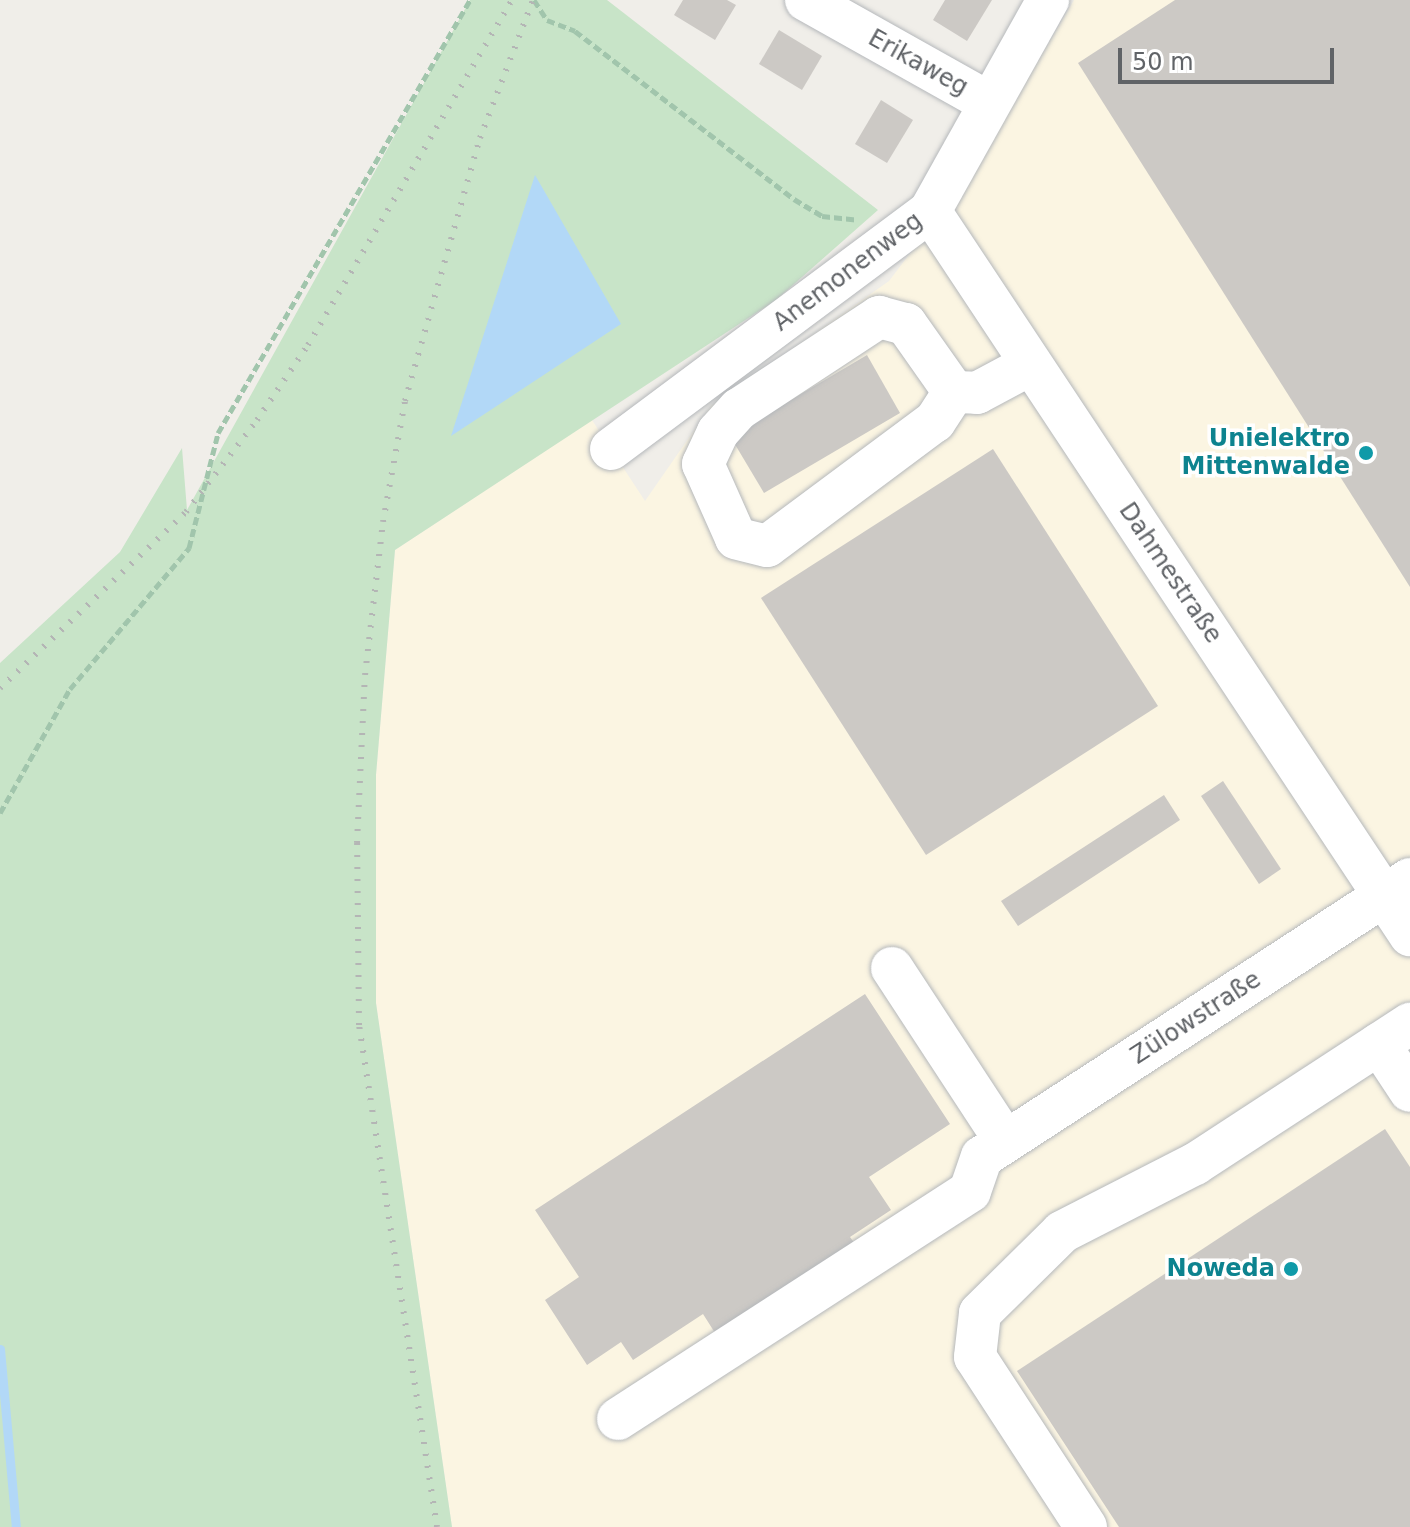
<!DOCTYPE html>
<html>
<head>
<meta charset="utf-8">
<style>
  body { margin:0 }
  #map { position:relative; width:1410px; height:1527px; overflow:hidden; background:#f0eee9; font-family:"DejaVu Sans",sans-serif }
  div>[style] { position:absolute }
  .commercial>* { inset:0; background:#fbf5e2 }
  .green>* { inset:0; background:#c8e4c8 }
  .water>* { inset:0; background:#b2d8f7 }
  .stream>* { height:9px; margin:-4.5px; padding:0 4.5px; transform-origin:4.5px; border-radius:4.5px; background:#b2d8f7 }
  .building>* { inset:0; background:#ccc9c5 }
  .path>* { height:5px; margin-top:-2.5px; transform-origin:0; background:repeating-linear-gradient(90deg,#a1c5ac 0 8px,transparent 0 12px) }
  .roads { filter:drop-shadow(0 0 2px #b5b8bb) drop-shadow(0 0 2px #b5b8bb) }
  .minor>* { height:42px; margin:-21px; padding:0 21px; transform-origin:21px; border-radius:21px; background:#fff }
  .rail>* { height:6px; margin-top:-3px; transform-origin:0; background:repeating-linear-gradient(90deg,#b4b5b5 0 2px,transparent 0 12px) }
  .dots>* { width:22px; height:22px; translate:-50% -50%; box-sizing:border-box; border:4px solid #fff; border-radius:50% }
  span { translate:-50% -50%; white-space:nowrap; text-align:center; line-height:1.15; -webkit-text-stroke:7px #fff; paint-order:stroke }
  .street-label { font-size:24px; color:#606367 }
  .culture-label { font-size:24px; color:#0d838f; font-weight:700 }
  .right { translate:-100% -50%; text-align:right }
  .scale { position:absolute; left:1118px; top:48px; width:216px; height:36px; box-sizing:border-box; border:4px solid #606367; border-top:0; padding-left:10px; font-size:24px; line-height:28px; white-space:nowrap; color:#606367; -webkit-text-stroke:6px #fff; paint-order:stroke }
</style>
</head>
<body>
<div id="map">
  <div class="commercial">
    <div style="clip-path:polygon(1074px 0,1410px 0,1410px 1527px,452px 1527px,376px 1003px,376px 775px,395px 550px,592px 420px,645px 501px,711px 406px,889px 281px,976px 167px)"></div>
  </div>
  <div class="green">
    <div style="clip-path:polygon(470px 0,607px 0,878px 210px,776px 300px,395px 550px,376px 775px,376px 1003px,452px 1527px,0 1527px,0 663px,120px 552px,182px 448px,187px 510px)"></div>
  </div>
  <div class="water">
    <div style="clip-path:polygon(535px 175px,621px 324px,451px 436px)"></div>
  </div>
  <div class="stream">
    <div style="left:0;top:1349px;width:179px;rotate:84.9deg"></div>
  </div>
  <div class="building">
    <div style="clip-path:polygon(683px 0,727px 0,736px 5px,715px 40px,674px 15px)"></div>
    <div style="clip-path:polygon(945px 0,992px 0,967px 41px,933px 20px)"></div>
    <div style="clip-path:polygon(1175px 0,1410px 0,1410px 587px,1078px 63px)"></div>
    <div style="clip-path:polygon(779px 30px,822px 56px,802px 90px,759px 64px)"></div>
    <div style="clip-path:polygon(881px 100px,913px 120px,887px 163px,855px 144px)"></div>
    <div style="clip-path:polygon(867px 355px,900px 413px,764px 493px,730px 436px)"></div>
    <div style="clip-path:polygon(993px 449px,1158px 706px,926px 855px,761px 598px)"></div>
    <div style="clip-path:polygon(1223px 781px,1281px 869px,1259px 884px,1201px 796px)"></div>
    <div style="clip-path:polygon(1164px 795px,1180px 820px,1018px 926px,1001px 901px)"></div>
    <div style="clip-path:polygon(865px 994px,950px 1124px,869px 1177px,891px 1210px,850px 1237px,863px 1255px,724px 1347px,703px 1314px,633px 1360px,621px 1342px,587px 1365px,545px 1300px,579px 1277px,535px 1210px)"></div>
    <div style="clip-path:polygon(1385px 1129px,1410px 1167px,1410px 1527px,1119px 1527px,1017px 1371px)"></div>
  </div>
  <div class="path">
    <div style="left:534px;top:0;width:24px;rotate:57deg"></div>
    <div style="left:547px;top:20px;width:30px;rotate:21deg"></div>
    <div style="left:575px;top:31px;width:276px;rotate:37.5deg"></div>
    <div style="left:794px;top:199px;width:33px;rotate:31deg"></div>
    <div style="left:822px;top:216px;width:36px;rotate:6deg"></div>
    <div style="left:0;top:813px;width:142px;rotate:-60.6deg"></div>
    <div style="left:70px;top:689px;width:185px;rotate:-49.8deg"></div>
    <div style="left:189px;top:548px;width:119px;rotate:-75.8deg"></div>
    <div style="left:218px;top:433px;width:501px;rotate:-59.8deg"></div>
  </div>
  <div class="roads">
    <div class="minor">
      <div style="left:806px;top:0;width:209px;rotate:29.3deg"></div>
      <div style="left:930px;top:211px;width:869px;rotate:56.46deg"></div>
      <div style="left:954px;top:392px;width:35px;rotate:123deg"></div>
      <div style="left:935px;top:421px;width:209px;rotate:143.3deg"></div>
      <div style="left:767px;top:546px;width:32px;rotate:-166deg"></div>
      <div style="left:736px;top:538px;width:81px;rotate:-114deg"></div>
      <div style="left:703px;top:464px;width:35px;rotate:-65deg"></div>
      <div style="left:718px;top:432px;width:31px;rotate:-48deg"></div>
      <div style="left:739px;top:409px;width:168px;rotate:-33.3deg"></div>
      <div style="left:879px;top:317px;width:28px;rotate:15deg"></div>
      <div style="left:906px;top:324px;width:83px;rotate:54.8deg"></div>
      <div style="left:954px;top:392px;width:23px;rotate:2deg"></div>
      <div style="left:977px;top:393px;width:61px;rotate:-28.2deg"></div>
      <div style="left:611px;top:449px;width:398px;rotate:-36.7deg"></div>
      <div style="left:930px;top:211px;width:242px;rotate:-60.8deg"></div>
      <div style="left:892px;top:968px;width:207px;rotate:56.8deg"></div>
      <div style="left:1379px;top:1044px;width:56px;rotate:56.6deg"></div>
      <div style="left:618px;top:1419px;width:419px;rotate:-32.9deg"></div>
      <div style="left:970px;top:1191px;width:36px;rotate:-71deg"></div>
      <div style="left:982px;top:1157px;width:510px;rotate:-33.01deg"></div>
      <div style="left:1086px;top:1527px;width:203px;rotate:-123.1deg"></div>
      <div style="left:975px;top:1357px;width:44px;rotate:-83.5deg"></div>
      <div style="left:980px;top:1313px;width:115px;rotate:-44.6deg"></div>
      <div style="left:1062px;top:1232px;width:149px;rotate:-27.1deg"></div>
      <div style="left:1195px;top:1164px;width:257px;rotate:-33.1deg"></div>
    </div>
  </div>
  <div class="rail">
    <div style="left:0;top:688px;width:256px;rotate:-43.4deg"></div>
    <div style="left:186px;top:512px;width:116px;rotate:-52.3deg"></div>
    <div style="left:257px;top:420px;width:91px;rotate:-55.8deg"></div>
    <div style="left:308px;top:345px;width:401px;rotate:-59.4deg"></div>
    <div style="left:437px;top:1527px;width:508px;rotate:-98.83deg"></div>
    <div style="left:359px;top:1025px;width:182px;rotate:-90.6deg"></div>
    <div style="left:357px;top:843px;width:168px;rotate:-87.3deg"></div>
    <div style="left:365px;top:675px;width:154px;rotate:-83.3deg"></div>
    <div style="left:383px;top:522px;width:123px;rotate:-79.7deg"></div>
    <div style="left:405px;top:401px;width:273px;rotate:-74.1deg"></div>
    <div style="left:480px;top:138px;width:148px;rotate:-69deg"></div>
  </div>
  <div class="dots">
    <div style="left:1366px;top:453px;background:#0f9aa8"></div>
    <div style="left:1291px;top:1269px;background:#0f9aa8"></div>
  </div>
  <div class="street-label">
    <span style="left:918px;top:63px;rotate:29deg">Erikaweg</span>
    <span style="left:848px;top:272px;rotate:-37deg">Anemonenweg</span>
    <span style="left:1170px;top:573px;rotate:56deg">Dahmestraße</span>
    <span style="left:1196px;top:1018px;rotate:-33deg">Zülowstraße</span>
  </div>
  <div class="culture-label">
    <span class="right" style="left:1350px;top:453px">Unielektro<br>Mittenwalde</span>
    <span class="right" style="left:1275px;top:1269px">Noweda</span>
  </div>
  <div class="scale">50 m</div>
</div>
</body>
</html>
